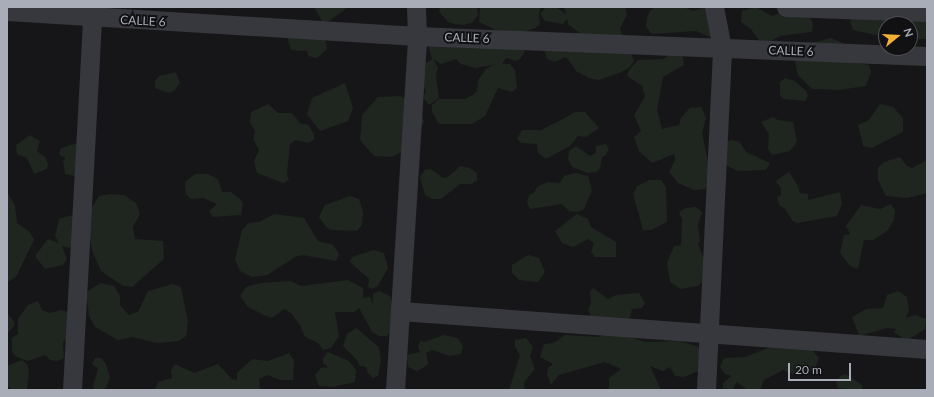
<!DOCTYPE html>
<html>
<head>
<meta charset="utf-8">
<style>
  body { margin:0 }
  #map { position:relative; width:934px; height:397px; overflow:hidden; background:#161618; font-family:Lato,sans-serif }
  div>[style] { position:absolute }
  .green>* { inset:0; background:#1e261f }
  .street>* { height:19px; margin:-9.5px; padding:0 9.5px; transform-origin:9.5px; border-radius:9.5px; background:#37383d }
  span { translate:-50% -50%; white-space:nowrap; text-align:center; line-height:1.15; -webkit-text-stroke:4px #111113; paint-order:stroke }
  .street-label { font-size:12px; color:#a8adb8 }
  .frame { position:absolute; inset:0; border:8px solid #a8adb8; pointer-events:none }
  .north { position:absolute; left:878px; top:16px; width:40px; height:40px; box-sizing:border-box; background:#111113; border:1px solid #4d4f55; border-radius:50%; rotate:72deg; font-size:11px; font-weight:700; line-height:16px; text-align:center; color:#a8adb8 }
  .north::after { content:''; display:block; margin:auto; width:14px; height:18px; background:#f2b134; clip-path:polygon(50% 0,100% 100%,50% 72%,0 100%) }
  .scale { position:absolute; left:788px; top:363px; width:63px; height:18px; box-sizing:border-box; border:2px solid #a8adb8; border-top:0; padding-left:5px; font-size:12px; line-height:14px; white-space:nowrap; color:#a8adb8; -webkit-text-stroke:3px #111113; paint-order:stroke }
</style>
</head>
<body>
<div id="map">
  <div class="green">
    <div style="clip-path:polygon(314px 7px,348px 7px,328px 22px,322px 21px)"></div>
    <div style="clip-path:polygon(440px 7px,477px 7px,478px 15px,473px 22px,464px 25px,455px 24px,448px 22px,439px 12px)"></div>
    <div style="clip-path:polygon(480px 7px,541px 7px,539px 14px,540px 24px,535px 28px,520px 33px,496px 30px,479px 22px)"></div>
    <div style="clip-path:polygon(546px 7px,556px 7px,566px 14px,564px 7px,625px 7px,627px 14px,620px 29px,634px 61px,629px 68px,619px 73px,598px 80px,589px 78px,576px 71px,568px 59px,565px 57px,555px 62px,547px 59px,543px 47px,581px 34px,569px 25px,567px 19px,563px 24px,545px 21px,540px 14px)"></div>
    <div style="clip-path:polygon(655px 7px,684px 7px,693px 11px,705px 7px,718px 33px,709px 37px,696px 31px,652px 34px,646px 27px,647px 18px,650px 11px)"></div>
    <div style="clip-path:polygon(756px 7px,772px 16px,780px 13px,809px 16px,813px 23px,812px 32px,780px 36px,767px 43px,758px 39px,751px 29px,741px 22px,742px 11px)"></div>
    <div style="clip-path:polygon(917px 16px,927px 22px,927px 39px,910px 39px,910px 24px,886px 24px,886px 34px,875px 35px,853px 30px,850px 21px,854px 17px)"></div>
    <div style="clip-path:polygon(287px 37px,325px 38px,327px 49px,317px 58px,308px 56px,307px 51px,291px 50px)"></div>
    <div style="clip-path:polygon(831px 38px,850px 46px,852px 62px,869px 65px,871px 72px,866px 86px,839px 90px,812px 89px,798px 75px,795px 62px,805px 45px)"></div>
    <div style="clip-path:polygon(522px 44px,525px 51px,520px 59px,516px 61px,506px 58px,502px 64px,510px 64px,515px 70px,517px 88px,512px 92px,498px 88px,485px 116px,472px 124px,439px 124px,432px 112px,432px 105px,439px 99px,465px 99px,473px 95px,477px 91px,478px 80px,486px 69px,493px 65px,475px 68px,461px 64px,456px 59px,441px 64px,434px 60px,438px 68px,436px 76px,439px 98px,429px 105px,423px 98px,426px 90px,423px 87px,423px 74px,426px 70px,424px 64px,432px 59px,428px 45px)"></div>
    <div style="clip-path:polygon(674px 52px,683px 57px,684px 65px,663px 77px,657px 110px,662px 129px,679px 125px,681px 118px,690px 108px,701px 107px,706px 118px,702px 133px,711px 176px,705px 189px,694px 190px,678px 183px,669px 172px,675px 160px,674px 154px,652px 163px,639px 151px,634px 137px,641px 131px,634px 115px,645px 97px,642px 86px,627px 76px,629px 70px,638px 60px,663px 59px)"></div>
    <div style="clip-path:polygon(176px 72px,180px 83px,175px 90px,169px 93px,155px 88px,155px 81px,159px 76px)"></div>
    <div style="clip-path:polygon(785px 78px,795px 81px,806px 91px,808px 96px,805px 101px,784px 99px,780px 95px,780px 82px)"></div>
    <div style="clip-path:polygon(345px 83px,353px 108px,348px 121px,320px 131px,307px 114px,312px 98px)"></div>
    <div style="clip-path:polygon(400px 96px,419px 105px,424px 122px,410px 147px,392px 157px,374px 156px,360px 140px,362px 115px,378px 97px)"></div>
    <div style="clip-path:polygon(268px 104px,278px 113px,292px 113px,300px 123px,308px 125px,314px 134px,314px 140px,308px 143px,296px 140px,290px 144px,287px 174px,289px 180px,283px 183px,257px 173px,254px 161px,259px 150px,253px 139px,255px 131px,250px 122px,251px 112px)"></div>
    <div style="clip-path:polygon(880px 104px,893px 107px,903px 118px,903px 132px,872px 148px,863px 146px,858px 125px,869px 120px)"></div>
    <div style="clip-path:polygon(576px 112px,585px 112px,599px 128px,586px 137px,578px 136px,570px 146px,546px 159px,538px 153px,537px 144px,521px 143px,517px 139px,522px 130px,541px 130px)"></div>
    <div style="clip-path:polygon(773px 117px,778px 120px,793px 122px,797px 142px,790px 151px,772px 155px,768px 149px,769px 134px,761px 122px)"></div>
    <div style="clip-path:polygon(30px 135px,40px 141px,37px 151px,45px 157px,48px 164px,47px 169px,34px 174px,27px 158px,17px 154px,16px 145px)"></div>
    <div style="clip-path:polygon(733px 140px,740px 142px,746px 152px,770px 163px,766px 170px,737px 171px,726px 165px,725px 142px)"></div>
    <div style="clip-path:polygon(78px 143px,80px 177px,65px 174px,63px 161px,66px 158px,59px 155px,61px 148px)"></div>
    <div style="clip-path:polygon(606px 144px,609px 149px,606px 155px,602px 157px,600px 168px,596px 172px,588px 173px,572px 167px,568px 159px,569px 151px,576px 146px,590px 156px,596px 153px,596px 146px)"></div>
    <div style="clip-path:polygon(900px 157px,907px 166px,912px 168px,927px 160px,927px 193px,907px 198px,886px 196px,878px 180px,878px 167px,884px 162px)"></div>
    <div style="clip-path:polygon(460px 166px,470px 168px,477px 173px,477px 180px,472px 184px,460px 184px,441px 199px,432px 199px,425px 195px,420px 177px,425px 170px,431px 169px,443px 178px,448px 177px)"></div>
    <div style="clip-path:polygon(789px 172px,798px 186px,800px 193px,808px 194px,808px 200px,840px 192px,842px 204px,837px 216px,797px 223px,793px 221px,784px 208px,779px 205px,777px 197px,781px 195px,781px 189px,776px 181px)"></div>
    <div style="clip-path:polygon(576px 173px,588px 176px,592px 190px,584px 209px,578px 212px,569px 211px,562px 204px,530px 209px,527px 203px,529px 195px,534px 193px,537px 187px,548px 182px,560px 183px,564px 176px)"></div>
    <div style="clip-path:polygon(195px 174px,208px 174px,218px 179px,222px 192px,231px 192px,240px 199px,243px 204px,241px 215px,213px 217px,209px 211px,217px 204px,203px 198px,191px 199px,186px 194px,185px 182px)"></div>
    <div style="clip-path:polygon(650px 180px,661px 180px,666px 187px,667px 222px,651px 230px,643px 230px,633px 194px,637px 186px)"></div>
    <div style="clip-path:polygon(7px 191px,15px 206px,17px 223px,30px 232px,34px 240px,16px 277px,7px 282px)"></div>
    <div style="clip-path:polygon(110px 194px,124px 195px,136px 203px,140px 214px,133px 227px,135px 239px,163px 241px,164px 259px,132px 287px,123px 286px,101px 271px,92px 250px,86px 217px,99px 196px)"></div>
    <div style="clip-path:polygon(350px 196px,359px 199px,363px 212px,362px 225px,357px 231px,332px 230px,327px 228px,319px 217px,325px 205px)"></div>
    <div style="clip-path:polygon(891px 204px,895px 210px,894px 220px,887px 231px,873px 240px,864px 240px,858px 269px,850px 266px,840px 253px,844px 235px,850px 234px,846px 226px,861px 205px,880px 209px)"></div>
    <div style="clip-path:polygon(696px 207px,702px 212px,698px 225px,700px 242px,698px 244px,707px 267px,704px 280px,698px 286px,681px 289px,670px 282px,667px 263px,674px 246px,681px 245px,682px 219px,679px 212px,686px 208px)"></div>
    <div style="clip-path:polygon(76px 214px,75px 249px,62px 246px,67px 260px,63px 265px,45px 269px,35px 256px,48px 239px,59px 243px,55px 236px,59px 219px)"></div>
    <div style="clip-path:polygon(274px 214px,304px 218px,318px 241px,333px 245px,339px 254px,336px 261px,302px 255px,295px 257px,267px 275px,252px 277px,240px 271px,235px 259px,242px 230px,249px 223px,259px 222px)"></div>
    <div style="clip-path:polygon(577px 214px,588px 219px,591px 227px,616px 242px,616px 257px,595px 257px,591px 252px,594px 243px,588px 239px,573px 247px,562px 243px,555px 231px)"></div>
    <div style="clip-path:polygon(374px 250px,384px 253px,388px 268px,378px 286px,372px 289px,368px 287px,369px 279px,350px 262px,352px 257px)"></div>
    <div style="clip-path:polygon(528px 255px,539px 258px,545px 272px,538px 282px,519px 280px,512px 273px,512px 265px)"></div>
    <div style="clip-path:polygon(348px 280px,363px 288px,363px 298px,370px 297px,373px 304px,373px 294px,379px 291px,390px 296px,393px 305px,392px 330px,387px 336px,379px 336px,372px 332px,359px 308px,354px 312px,335px 312px,339px 336px,331px 348px,323px 350px,318px 343px,305px 337px,300px 325px,291px 313px,284px 309px,272px 318px,264px 315px,248px 307px,240px 296px,246px 287px,261px 283px,290px 281px,301px 286px)"></div>
    <div style="clip-path:polygon(101px 283px,114px 286px,120px 296px,120px 305px,129px 315px,138px 312px,148px 291px,173px 284px,181px 287px,188px 322px,186px 336px,179px 341px,157px 343px,132px 337px,118px 340px,95px 327px,89px 316px,86px 292px)"></div>
    <div style="clip-path:polygon(593px 288px,608px 299px,616px 295px,639px 293px,645px 303px,642px 308px,632px 309px,630px 318px,627px 319px,593px 319px,588px 310px,591px 303px,590px 292px)"></div>
    <div style="clip-path:polygon(898px 291px,907px 297px,909px 310px,906px 318px,915px 315px,926px 319px,925px 329px,906px 341px,894px 332px,896px 329px,887px 328px,859px 336px,852px 317px,866px 309px,883px 308px,887px 295px)"></div>
    <div style="clip-path:polygon(38px 301px,42px 310px,50px 313px,61px 310px,68px 312px,70px 333px,63px 343px,64px 358px,57px 361px,50px 360px,45px 355px,27px 361px,15px 356px,12px 351px,12px 338px,18px 334px,18px 319px,28px 305px)"></div>
    <div style="clip-path:polygon(7px 313px,14px 321px,14px 326px,7px 334px)"></div>
    <div style="clip-path:polygon(356px 328px,379px 347px,381px 361px,378px 376px,373px 378px,368px 373px,366px 367px,360px 366px,357px 360px,343px 346px,347px 334px)"></div>
    <div style="clip-path:polygon(608px 333px,621px 334px,645px 342px,678px 341px,697px 346px,704px 355px,703px 369px,684px 377px,675px 376px,670px 367px,663px 371px,650px 366px,661px 390px,609px 390px,609px 378px,621px 369px,605px 362px,559px 375px,551px 385px,547px 374px,548px 368px,553px 364px,540px 357px,544px 344px,554px 343px,565px 335px,599px 337px)"></div>
    <div style="clip-path:polygon(443px 335px,458px 338px,463px 346px,461px 354px,450px 356px,432px 350px,426px 353px,428px 364px,423px 368px,417px 371px,408px 367px,407px 355px,420px 352px,418px 347px,420px 341px,425px 342px)"></div>
    <div style="clip-path:polygon(526px 338px,533px 347px,530px 356px,535px 369px,524px 382px,525px 390px,509px 390px,520px 355px,515px 347px,515px 340px)"></div>
    <div style="clip-path:polygon(773px 346px,812px 350px,819px 358px,815px 369px,798px 376px,783px 370px,764px 380px,760px 390px,747px 390px,737px 382px,732px 390px,723px 388px,723px 383px,731px 376px,725px 374px,720px 367px,724px 358px,745px 357px)"></div>
    <div style="clip-path:polygon(328px 352px,349px 361px,356px 370px,355px 382px,333px 387px,319px 386px,315px 375px,321px 368px,328px 367px,323px 363px,323px 358px)"></div>
    <div style="clip-path:polygon(289px 353px,294px 360px,293px 380px,280px 380px,267px 375px,259px 379px,260px 390px,155px 390px,158px 382px,172px 378px,171px 370px,175px 364px,194px 373px,218px 364px,232px 379px,237px 380px,237px 373px,252px 359px,268px 361px)"></div>
    <div style="clip-path:polygon(95px 358px,101px 358px,106px 364px,110px 377px,106px 388px,98px 390px,94px 390px,93px 386px,98px 369px,92px 364px)"></div>
    <div style="clip-path:polygon(22px 360px,27px 364px,29px 371px,27px 390px,12px 390px,7px 385px,7px 366px)"></div>
    <div style="clip-path:polygon(846px 374px,862px 385px,862px 390px,838px 388px,836px 382px,840px 376px)"></div>
  </div>
  <div class="street">
    <div style="left:786px;top:7px;width:141px;rotate:2deg"></div>
    <div style="left:7px;top:11px;width:411px;rotate:3.5deg"></div>
    <div style="left:417px;top:36px;width:510px;rotate:2.25deg"></div>
    <div style="left:400px;top:311px;width:528px;rotate:4.12deg"></div>
    <div style="left:72px;top:390px;width:384px;rotate:-86.9deg"></div>
    <div style="left:395px;top:390px;width:355px;rotate:-86.4deg"></div>
    <div style="left:417px;top:36px;width:29px;rotate:-92deg"></div>
    <div style="left:706px;top:390px;width:342px;rotate:-87.3deg"></div>
    <div style="left:722px;top:48px;width:42px;rotate:-101deg"></div>
  </div>
  <div class="street-label">
    <span style="left:143px;top:21px;rotate:3deg">CALLE 6</span>
    <span style="left:467px;top:38px;rotate:2deg">CALLE 6</span>
    <span style="left:791px;top:51px;rotate:2deg">CALLE 6</span>
  </div>
  <div class="frame"></div>
  <div class="north">N</div>
  <div class="scale">20 m</div>
</div>
</body>
</html>
